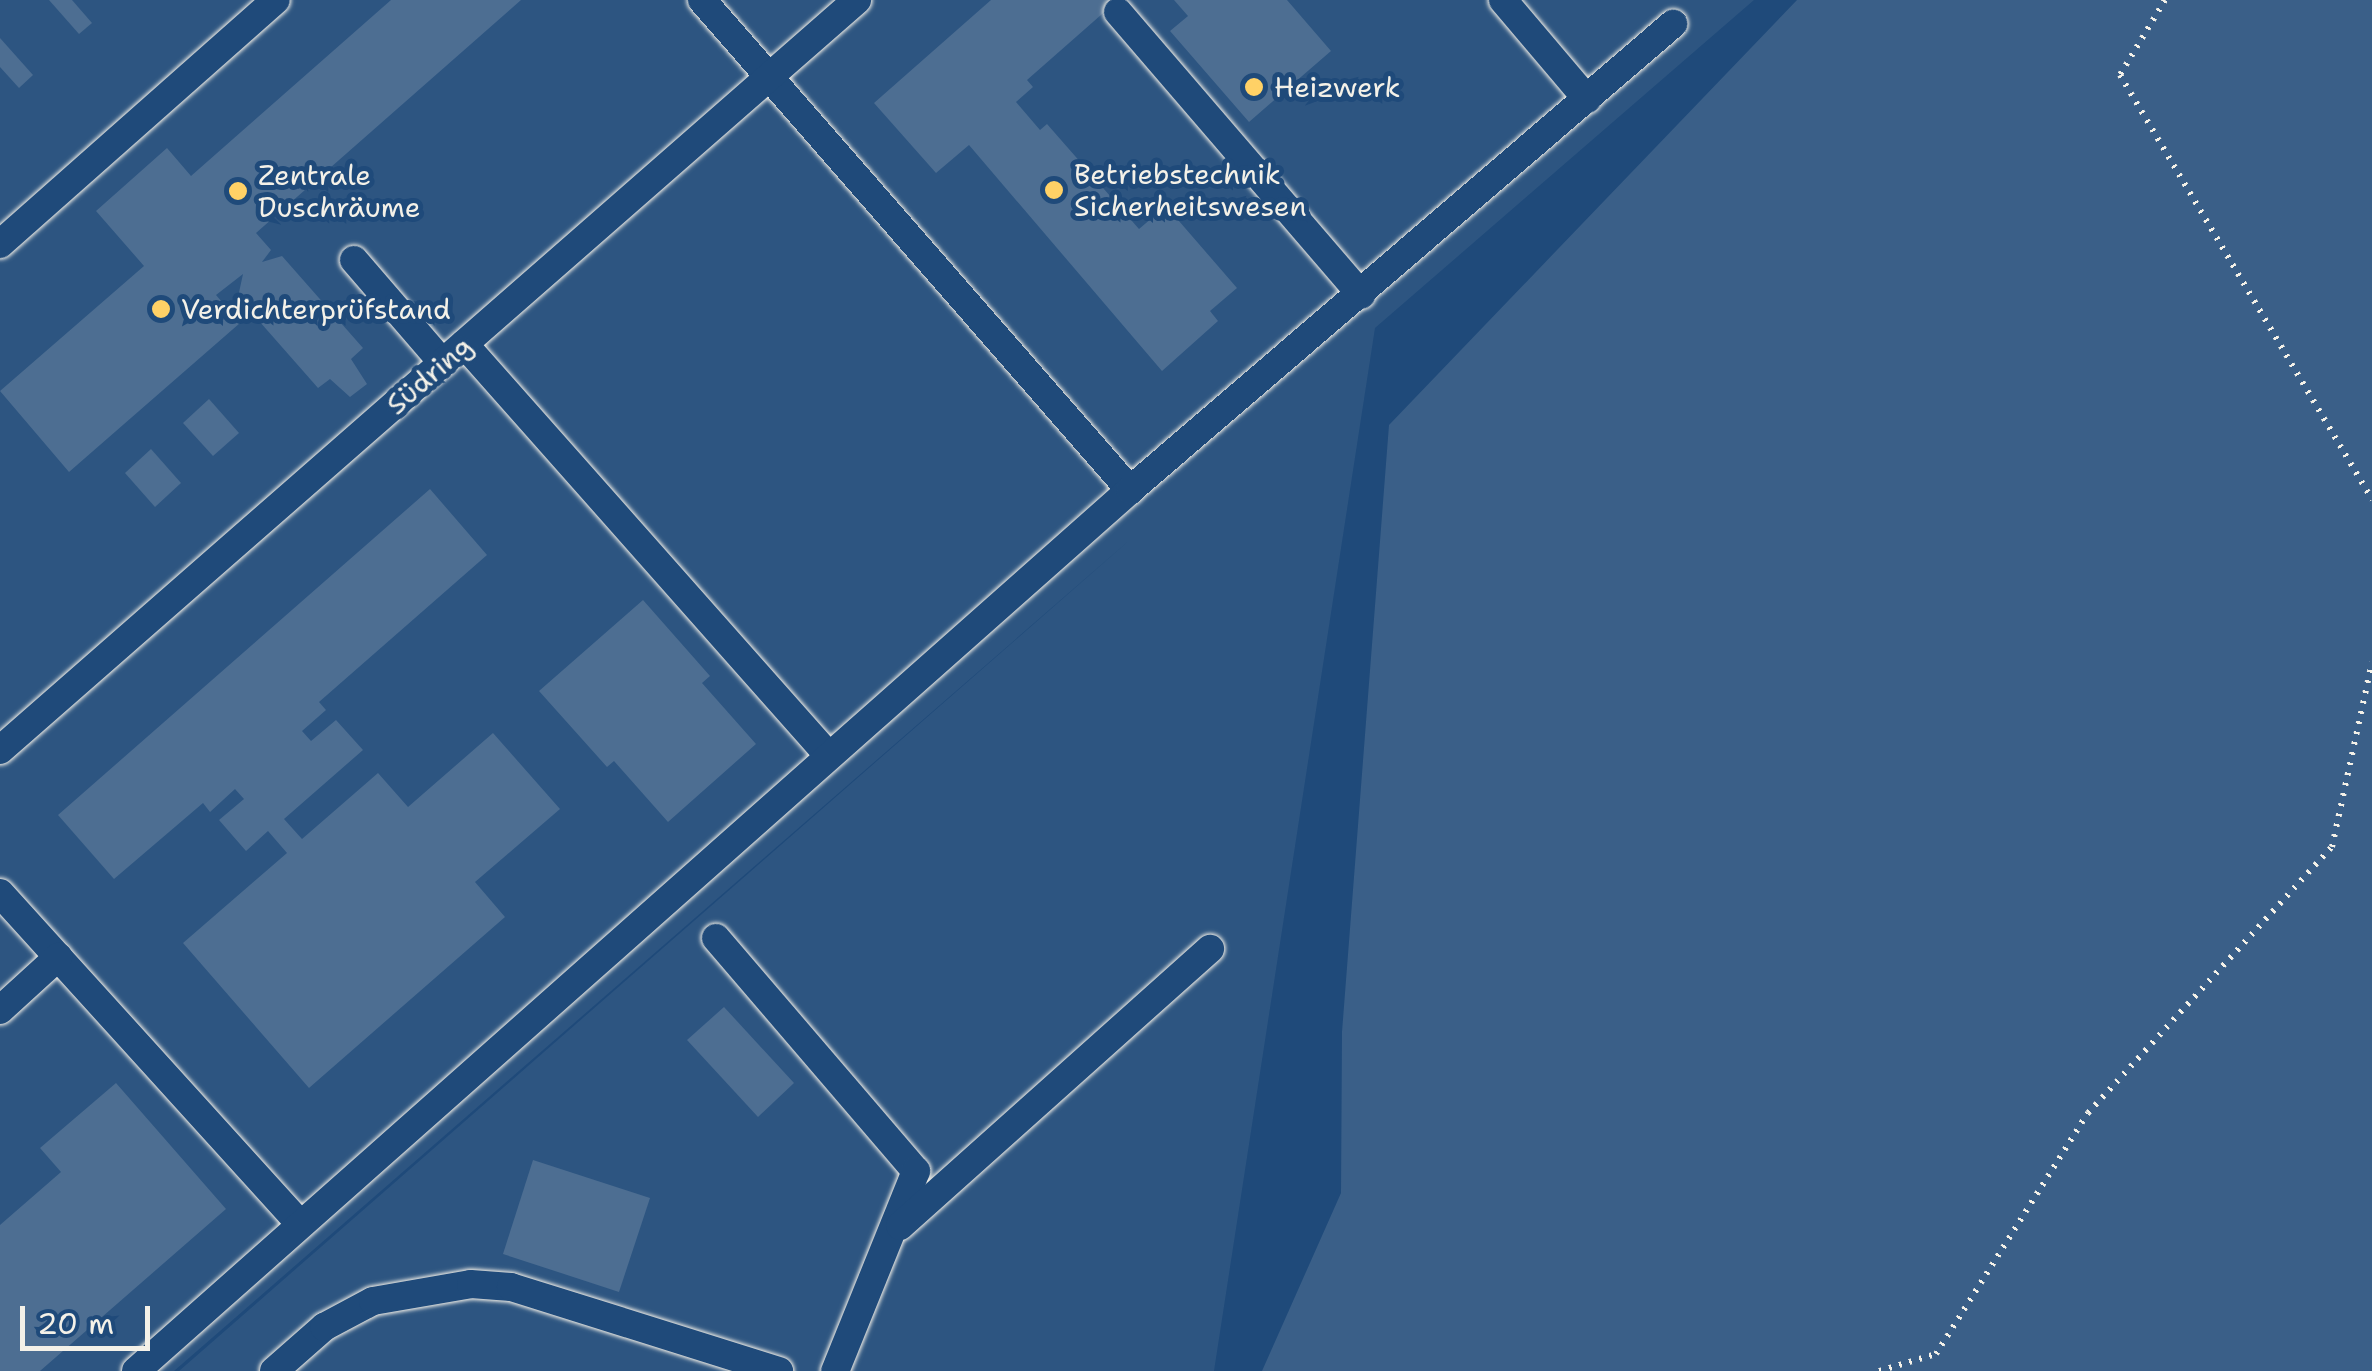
<!DOCTYPE html>
<html>
<head>
<meta charset="utf-8">
<style>
  body { margin:0 }
  #map { position:relative; width:2372px; height:1371px; overflow:hidden; background:#1f4a7a; font-family:"Shantell Sans",sans-serif }
  div>[style] { position:absolute }
  .built>* { inset:0; background:#2d5581 }
  .green>* { inset:0; background:#3a5f88 }
  .building>* { inset:0; background:#4d6e92 }
  .path>* { height:6px; margin-top:-3px; transform-origin:0; background:repeating-linear-gradient(90deg,#f4f1e8 0 2.5px,transparent 0 10.5px) }
  .roads { filter:drop-shadow(0 0 2px #f4f1e8) drop-shadow(0 0 2px #f4f1e8) }
  .lane>* { height:28px; margin:-14px; padding:0 14px; transform-origin:14px; border-radius:14px; background:#1f4a7a }
  .dots>* { width:28px; height:28px; translate:-50% -50%; box-sizing:border-box; border:5px solid #1f4a7a; border-radius:50% }
  span { translate:-50% -50%; white-space:nowrap; text-align:center; line-height:1.15; -webkit-text-stroke:10px #1f4a7a; paint-order:stroke }
  .poi-label { font-size:28px; color:#f4f1e8 }
  .left { translate:0 -50%; text-align:left }
  .street-label { font-size:28px; color:#f4f1e8 }
  .scale { position:absolute; left:20px; top:1306px; width:130px; height:45px; box-sizing:border-box; border:5px solid #f4f1e8; border-top:0; padding-left:12px; font-size:30px; line-height:35px; white-space:nowrap; color:#f4f1e8; -webkit-text-stroke:8px #1f4a7a; paint-order:stroke }
</style>
</head>
<body>
<div id="map">
  <div class="built">
    <div style="clip-path:polygon(0 0,1754px 0,1375px 328px,1214px 1371px,179px 1371px,1132px 538px,174px 1371px,0 1371px)"></div>
  </div>
  <div class="green">
    <div style="clip-path:polygon(1797px 0,2372px 0,2372px 1371px,1262px 1371px,1341px 1193px,1342px 1032px,1389px 425px)"></div>
  </div>
  <div class="building">
    <div style="clip-path:polygon(49px 0,72px 0,92px 23px,79px 34px)"></div>
    <div style="clip-path:polygon(391px 0,521px 0,256px 233px,271px 250px,262px 262px,282px 256px,363px 348px,351px 359px,367px 384px,350px 397px,330px 379px,318px 388px,238px 297px,243px 274px,216px 295px,240px 323px,69px 472px,0 391px,144px 266px,96px 211px,167px 148px,191px 176px)"></div>
    <div style="clip-path:polygon(991px 0,1118px 0,1027px 80px,1033px 87px,1016px 102px,1040px 130px,1047px 124px,1139px 229px,1166px 206px,1237px 288px,1210px 311px,1218px 321px,1162px 371px,969px 145px,936px 173px,874px 103px)"></div>
    <div style="clip-path:polygon(1174px 0,1287px 0,1331px 51px,1249px 122px,1170px 31px,1188px 16px)"></div>
    <div style="clip-path:polygon(0 38px,33px 75px,19px 88px,0 67px)"></div>
    <div style="clip-path:polygon(209px 399px,239px 433px,213px 456px,183px 423px)"></div>
    <div style="clip-path:polygon(151px 449px,181px 483px,155px 507px,125px 473px)"></div>
    <div style="clip-path:polygon(430px 489px,487px 555px,319px 702px,326px 710px,302px 731px,311px 741px,336px 720px,363px 750px,284px 819px,302px 839px,378px 773px,408px 807px,493px 733px,560px 809px,475px 882px,505px 917px,309px 1088px,183px 943px,287px 853px,268px 831px,246px 851px,219px 820px,244px 799px,235px 789px,210px 812px,203px 803px,114px 879px,58px 815px)"></div>
    <div style="clip-path:polygon(643px 600px,710px 676px,702px 683px,756px 744px,668px 822px,614px 761px,607px 767px,539px 691px)"></div>
    <div style="clip-path:polygon(724px 1007px,794px 1083px,758px 1117px,687px 1040px)"></div>
    <div style="clip-path:polygon(116px 1083px,226px 1209px,40px 1371px,0 1371px,0 1225px,61px 1172px,40px 1148px)"></div>
    <div style="clip-path:polygon(533px 1160px,650px 1198px,619px 1292px,503px 1254px)"></div>
  </div>
  <div class="path">
    <div style="left:2165px;top:0;width:87px;rotate:121deg"></div>
    <div style="left:2120px;top:75px;width:494px;rotate:59.3deg"></div>
    <div style="left:1879px;top:1371px;width:59px;rotate:-16.6deg"></div>
    <div style="left:1936px;top:1354px;width:285px;rotate:-57.8deg"></div>
    <div style="left:2088px;top:1113px;width:361px;rotate:-47.5deg"></div>
    <div style="left:2332px;top:847px;width:189px;rotate:-77.8deg"></div>
  </div>
  <div class="roads">
    <div class="lane">
      <div style="left:702px;top:0;width:651px;rotate:48.86deg"></div>
      <div style="left:1503px;top:0;width:130px;rotate:49.7deg"></div>
      <div style="left:1118px;top:12px;width:373px;rotate:49.3deg"></div>
      <div style="left:0;top:244px;width:368px;rotate:-41.5deg"></div>
      <div style="left:354px;top:260px;width:136px;rotate:49.2deg"></div>
      <div style="left:464px;top:344px;width:550px;rotate:48.46deg"></div>
      <div style="left:0;top:750px;width:1139px;rotate:-41.19deg"></div>
      <div style="left:0;top:893px;width:447px;rotate:47.8deg"></div>
      <div style="left:716px;top:938px;width:307px;rotate:49.4deg"></div>
      <div style="left:916px;top:1171px;width:216px;rotate:112deg"></div>
      <div style="left:0;top:1010px;width:79px;rotate:-42.4deg"></div>
      <div style="left:900px;top:1226px;width:416px;rotate:-41.8deg"></div>
      <div style="left:136px;top:1371px;width:1328px;rotate:-41.55deg"></div>
      <div style="left:1130px;top:490px;width:716px;rotate:-40.64deg"></div>
      <div style="left:274px;top:1371px;width:67px;rotate:-41.3deg"></div>
      <div style="left:324px;top:1327px;width:55px;rotate:-28deg"></div>
      <div style="left:373px;top:1301px;width:99px;rotate:-9.8deg"></div>
      <div style="left:471px;top:1284px;width:40px;rotate:4.3deg"></div>
      <div style="left:511px;top:1287px;width:281px;rotate:17.4deg"></div>
    </div>
  </div>
  <div class="dots">
    <div style="left:1254px;top:87px;background:#ffd166"></div>
    <div style="left:1054px;top:190px;background:#ffd166"></div>
    <div style="left:238px;top:191px;background:#ffd166"></div>
    <div style="left:161px;top:309px;background:#ffd166"></div>
  </div>
  <div class="poi-label">
    <span class="left" style="left:1274px;top:87px">Heizwerk</span>
    <span class="left" style="left:1074px;top:190px">Betriebstechnik<br>Sicherheitswesen</span>
    <span class="left" style="left:258px;top:191px">Zentrale<br>Duschräume</span>
    <span class="left" style="left:181px;top:309px">Verdichterprüfstand</span>
  </div>
  <div class="street-label">
    <span style="left:429px;top:375px;rotate:-41deg">Südring</span>
  </div>
  <div class="scale">20 m</div>
</div>
</body>
</html>
